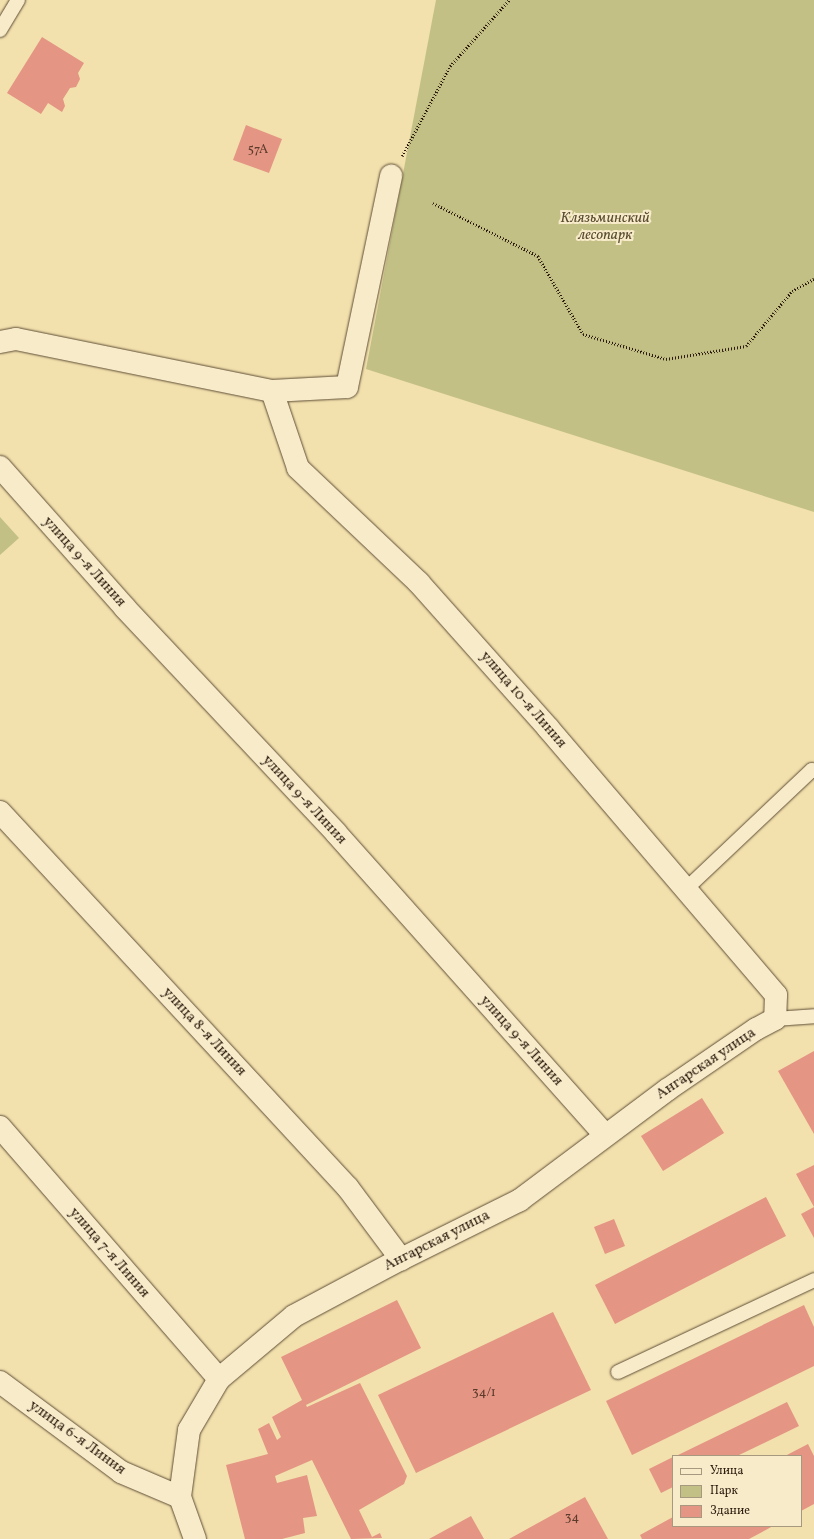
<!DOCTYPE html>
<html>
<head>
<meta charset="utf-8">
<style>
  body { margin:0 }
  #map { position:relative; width:814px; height:1539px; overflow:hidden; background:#f2e0ad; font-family:Vollkorn,serif }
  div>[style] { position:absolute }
  .green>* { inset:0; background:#c2c085 }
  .building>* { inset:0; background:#e49583 }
  .path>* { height:2.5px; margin-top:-1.25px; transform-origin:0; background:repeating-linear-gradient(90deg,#2e1d0f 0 1px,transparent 0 3px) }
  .roads { filter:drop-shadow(0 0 1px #5f4e36) drop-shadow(0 0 1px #5f4e36) }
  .lane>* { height:14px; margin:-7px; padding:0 7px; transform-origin:7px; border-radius:7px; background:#f7ebca }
  .street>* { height:22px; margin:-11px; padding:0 11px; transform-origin:11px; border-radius:11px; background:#f7ebca }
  span { translate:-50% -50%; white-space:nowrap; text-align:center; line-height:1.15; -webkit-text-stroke:4px #f7ebca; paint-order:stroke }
  .number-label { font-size:13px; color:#5c3b2c }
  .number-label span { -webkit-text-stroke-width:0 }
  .park-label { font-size:15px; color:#5a4e32; font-style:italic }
  .street-label { font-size:15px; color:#2e1d0f }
  .legend { position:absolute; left:672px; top:1455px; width:130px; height:72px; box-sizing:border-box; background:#f7ebca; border:1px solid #a7997f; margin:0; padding:5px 7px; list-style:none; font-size:12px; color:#2e1d0f }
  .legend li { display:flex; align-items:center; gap:8px; height:20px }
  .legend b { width:20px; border:1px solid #a7997f }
</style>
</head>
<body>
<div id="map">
  <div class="green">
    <div style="clip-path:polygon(436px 0,814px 0,814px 512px,366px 369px)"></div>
    <div style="clip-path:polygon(0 517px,19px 538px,0 555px)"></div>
  </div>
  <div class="building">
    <div style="clip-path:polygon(42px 37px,84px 63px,78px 73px,80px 79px,76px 87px,70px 88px,63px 99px,65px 106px,62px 112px,48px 103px,41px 114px,7px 93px)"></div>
    <div style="clip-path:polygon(246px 125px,282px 139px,269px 173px,233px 160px)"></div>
    <div style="clip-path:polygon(814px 1051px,814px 1134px,778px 1071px)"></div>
    <div style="clip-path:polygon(702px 1098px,724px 1133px,663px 1171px,641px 1136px)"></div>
    <div style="clip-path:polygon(814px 1165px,814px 1238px,801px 1214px,814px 1207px,796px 1174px)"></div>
    <div style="clip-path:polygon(766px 1197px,786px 1236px,615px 1324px,595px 1285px)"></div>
    <div style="clip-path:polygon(614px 1219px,625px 1246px,605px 1254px,594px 1227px)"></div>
    <div style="clip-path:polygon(397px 1300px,421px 1348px,306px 1405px,307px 1407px,360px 1383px,407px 1476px,404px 1484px,359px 1510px,372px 1537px,380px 1533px,382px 1538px,351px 1539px,312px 1460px,275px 1476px,277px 1483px,307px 1475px,317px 1516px,303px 1518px,305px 1533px,282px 1539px,245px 1539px,226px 1465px,268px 1454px,258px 1429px,269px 1423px,277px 1440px,281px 1437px,272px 1417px,302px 1400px,281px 1357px)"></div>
    <div style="clip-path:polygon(804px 1305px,814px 1327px,814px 1366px,632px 1455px,606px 1401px)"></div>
    <div style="clip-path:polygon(553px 1312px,591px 1390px,416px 1473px,378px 1395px)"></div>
    <div style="clip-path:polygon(787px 1402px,799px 1426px,737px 1456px,676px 1456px)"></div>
    <div style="clip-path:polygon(808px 1444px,814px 1456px,814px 1504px,801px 1511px,801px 1456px,785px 1456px)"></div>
    <div style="clip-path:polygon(673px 1457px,673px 1487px,661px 1493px,649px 1469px)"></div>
    <div style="clip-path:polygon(585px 1497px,608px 1539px,509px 1539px)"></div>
    <div style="clip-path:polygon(471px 1516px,484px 1539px,429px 1539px)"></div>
    <div style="clip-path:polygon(673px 1517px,673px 1526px,773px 1526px,749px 1539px,642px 1539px,640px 1535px)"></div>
  </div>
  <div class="path">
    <div style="left:402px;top:156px;width:102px;rotate:-61.9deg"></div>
    <div style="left:450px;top:66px;width:89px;rotate:-48.2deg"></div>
    <div style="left:433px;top:203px;width:118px;rotate:26.8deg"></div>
    <div style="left:538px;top:256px;width:90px;rotate:60deg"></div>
    <div style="left:583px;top:334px;width:87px;rotate:16.8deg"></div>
    <div style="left:666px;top:359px;width:81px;rotate:-9.2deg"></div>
    <div style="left:746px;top:346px;width:72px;rotate:-50.1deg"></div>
    <div style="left:792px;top:291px;width:25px;rotate:-29deg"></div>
  </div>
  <div class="roads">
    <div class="lane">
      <div style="left:0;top:30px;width:35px;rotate:-59deg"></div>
      <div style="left:686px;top:889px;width:173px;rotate:-43.4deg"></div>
      <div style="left:812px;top:770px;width:2px;rotate:27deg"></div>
      <div style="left:775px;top:1019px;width:39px;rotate:-4deg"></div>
      <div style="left:618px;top:1372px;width:217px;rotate:-25.1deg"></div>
    </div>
    <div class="street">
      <div style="left:0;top:342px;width:16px;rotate:-11deg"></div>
      <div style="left:16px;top:339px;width:261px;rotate:11.5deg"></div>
      <div style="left:272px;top:391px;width:81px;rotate:71.3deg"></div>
      <div style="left:298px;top:468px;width:167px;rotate:43.5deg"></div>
      <div style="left:419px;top:583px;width:194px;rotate:48.3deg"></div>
      <div style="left:548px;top:728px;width:351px;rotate:49.5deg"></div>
      <div style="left:776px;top:995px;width:24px;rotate:92deg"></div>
      <div style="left:775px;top:1019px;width:21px;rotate:152deg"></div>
      <div style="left:756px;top:1029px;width:108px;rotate:145.6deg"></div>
      <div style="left:667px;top:1090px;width:184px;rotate:143.2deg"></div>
      <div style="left:520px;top:1200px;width:133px;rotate:153.6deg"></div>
      <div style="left:401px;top:1259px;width:121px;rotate:152deg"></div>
      <div style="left:294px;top:1316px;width:98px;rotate:140deg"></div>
      <div style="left:219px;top:1379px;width:59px;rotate:120.5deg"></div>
      <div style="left:189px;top:1430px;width:68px;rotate:97.7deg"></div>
      <div style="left:180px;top:1497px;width:45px;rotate:70.3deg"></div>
      <div style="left:272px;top:391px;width:75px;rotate:-3.1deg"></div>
      <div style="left:347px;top:387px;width:216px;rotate:-78.2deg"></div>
      <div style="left:0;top:467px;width:188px;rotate:48.4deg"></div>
      <div style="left:125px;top:608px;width:308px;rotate:46.8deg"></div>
      <div style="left:336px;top:833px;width:404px;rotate:48.3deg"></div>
      <div style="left:0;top:812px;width:512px;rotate:47.21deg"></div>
      <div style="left:348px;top:1188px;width:89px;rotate:53.3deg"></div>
      <div style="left:0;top:1127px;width:334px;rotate:49deg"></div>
      <div style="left:0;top:1382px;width:151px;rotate:36.6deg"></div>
      <div style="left:121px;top:1472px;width:64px;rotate:23deg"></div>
    </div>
  </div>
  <div class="number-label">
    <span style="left:258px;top:150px">57А</span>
    <span style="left:484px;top:1393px">34/1</span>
    <span style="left:572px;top:1518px">34</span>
  </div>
  <div class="park-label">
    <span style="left:605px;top:227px">Клязьминский<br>лесопарк</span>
  </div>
  <div class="street-label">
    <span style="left:84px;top:562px;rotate:48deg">улица 9-я Линия</span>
    <span style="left:523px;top:700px;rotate:49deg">улица 10-я Линия</span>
    <span style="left:304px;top:800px;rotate:47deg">улица 9-я Линия</span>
    <span style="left:204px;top:1032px;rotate:47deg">улица 8-я Линия</span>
    <span style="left:521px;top:1041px;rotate:48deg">улица 9-я Линия</span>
    <span style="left:706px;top:1064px;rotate:-34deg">Ангарская улица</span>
    <span style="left:437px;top:1241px;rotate:-27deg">Ангарская улица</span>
    <span style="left:109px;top:1253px;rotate:49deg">улица 7-я Линия</span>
    <span style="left:77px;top:1438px;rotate:36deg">улица 6-я Линия</span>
  </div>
  <ul class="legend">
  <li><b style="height:5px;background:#f7ebca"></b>Улица</li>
  <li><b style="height:11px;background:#c2c085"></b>Парк</li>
  <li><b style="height:11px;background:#e49583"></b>Здание</li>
  </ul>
</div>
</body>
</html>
